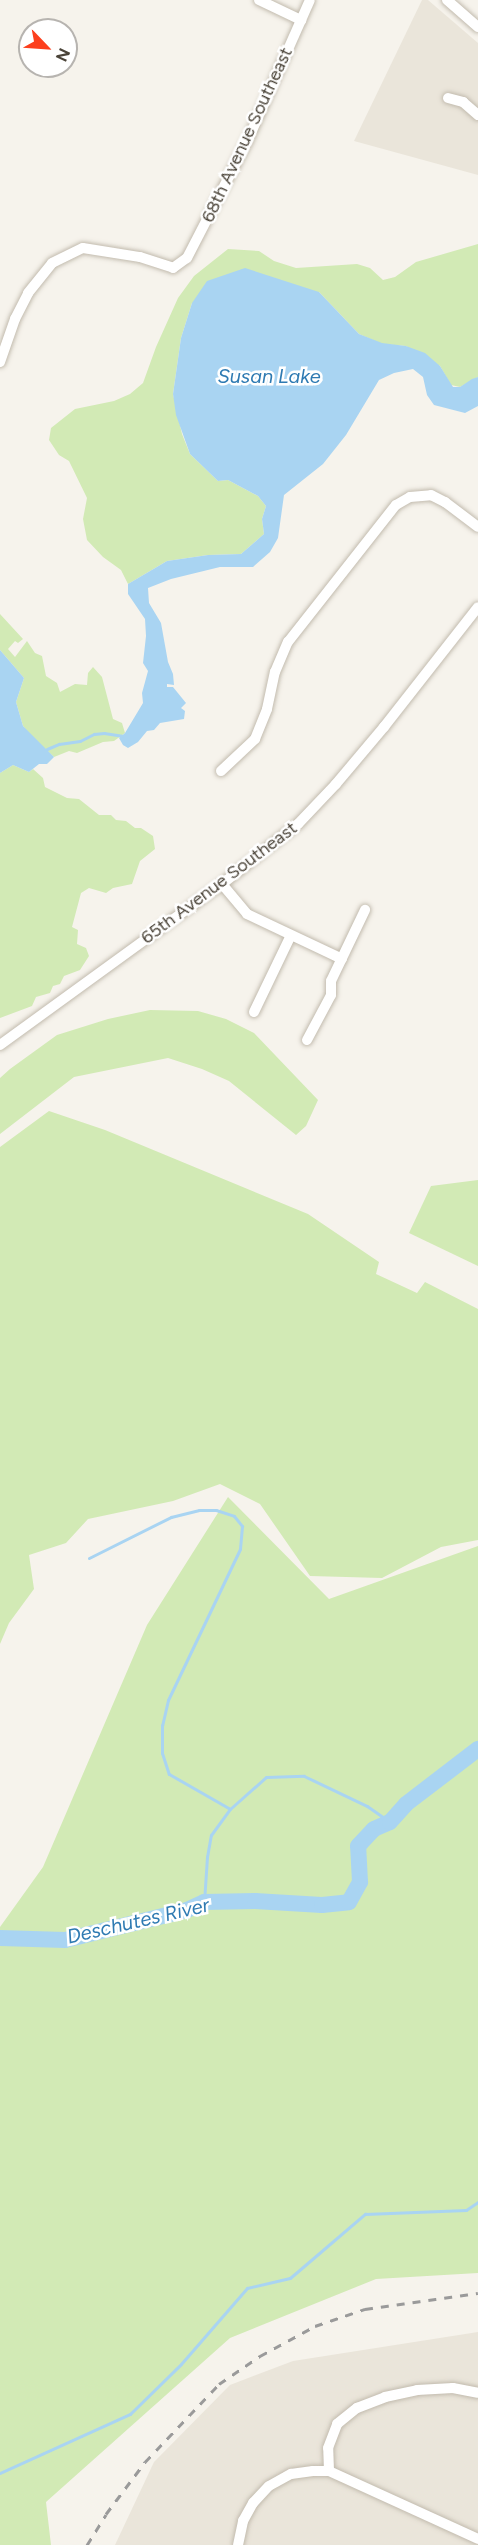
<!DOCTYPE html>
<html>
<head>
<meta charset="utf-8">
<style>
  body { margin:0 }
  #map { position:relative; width:478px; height:2545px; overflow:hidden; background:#f6f3ec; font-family:Figtree,sans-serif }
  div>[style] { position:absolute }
  .residential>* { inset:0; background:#eae5da }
  .green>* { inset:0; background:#d2eab5 }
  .water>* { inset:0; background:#a9d4f2 }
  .stream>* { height:3px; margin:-1.5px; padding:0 1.5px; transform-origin:1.5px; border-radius:1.5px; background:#a9d4f2 }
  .river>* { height:16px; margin:-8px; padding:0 8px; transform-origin:8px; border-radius:8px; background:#a9d4f2 }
  .roads { filter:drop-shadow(0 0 2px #c2bbae) drop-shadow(0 0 2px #c2bbae) }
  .minor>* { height:10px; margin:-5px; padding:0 5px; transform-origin:5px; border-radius:5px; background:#fff }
  .rail>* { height:3px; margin-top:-1.5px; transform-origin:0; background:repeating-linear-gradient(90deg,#9a9a9a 0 8px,transparent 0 16px) }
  span { translate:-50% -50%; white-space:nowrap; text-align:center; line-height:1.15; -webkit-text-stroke:5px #fff; paint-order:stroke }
  .street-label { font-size:18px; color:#4b4439 }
  .water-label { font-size:20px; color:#2e7ab2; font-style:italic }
  .north { position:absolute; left:18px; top:18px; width:60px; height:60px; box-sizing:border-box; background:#fff; border:2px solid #b7b4b0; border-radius:50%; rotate:115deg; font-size:16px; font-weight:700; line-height:24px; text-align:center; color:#4b4439 }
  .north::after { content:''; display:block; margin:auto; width:21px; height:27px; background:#fc3f1d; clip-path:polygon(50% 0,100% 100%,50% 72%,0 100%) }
</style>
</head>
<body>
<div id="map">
  <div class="residential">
    <div style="clip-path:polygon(422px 0,428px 0,478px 43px,478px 175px,354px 141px)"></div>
    <div style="clip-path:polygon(478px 2332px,478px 2545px,115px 2545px,154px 2462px,230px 2385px,293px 2361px)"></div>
  </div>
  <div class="green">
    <div style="clip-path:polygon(478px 244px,478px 377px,460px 387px,451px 385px,440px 366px,406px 346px,382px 344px,359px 334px,319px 292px,192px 303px,181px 338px,173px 394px,182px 434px,190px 454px,218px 481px,228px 480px,258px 496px,266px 506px,262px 519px,264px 534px,241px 554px,208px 555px,167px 561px,128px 584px,121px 570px,103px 557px,87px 540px,83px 519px,87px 498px,69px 461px,59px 455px,49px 440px,51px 428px,75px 409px,114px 401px,130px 394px,143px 383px,156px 347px,178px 298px,194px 276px,228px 249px,259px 251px,274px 261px,296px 268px,357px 264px,370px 268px,383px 280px,395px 277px,416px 262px)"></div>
    <div style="clip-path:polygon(0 614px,23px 639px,18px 643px,15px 641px,8px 649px,15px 657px,27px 641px,35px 653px,42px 656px,46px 676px,57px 683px,60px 692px,75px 684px,87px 685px,88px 673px,93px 667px,102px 677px,113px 719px,122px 723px,125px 733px,114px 741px,103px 742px,77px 753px,69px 751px,54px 757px,31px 736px,23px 726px,16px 702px,24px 678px,0 650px)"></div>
    <div style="clip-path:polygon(13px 765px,29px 772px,33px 769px,43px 778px,45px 787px,67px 798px,79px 799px,99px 815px,111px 815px,116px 820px,126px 821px,135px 828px,141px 828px,153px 836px,155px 849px,140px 861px,132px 884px,113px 888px,106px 893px,89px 888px,81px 893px,72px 927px,78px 930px,77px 944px,86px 948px,89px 956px,80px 970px,64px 976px,60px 984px,53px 986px,50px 993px,36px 997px,32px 1006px,0 1018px,0 773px)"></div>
    <div style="clip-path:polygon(150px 1010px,198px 1011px,226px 1019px,254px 1033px,318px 1100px,306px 1126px,296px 1135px,229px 1081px,202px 1069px,168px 1058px,74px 1077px,0 1134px,0 1078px,10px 1069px,57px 1035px,108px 1019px)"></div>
    <div style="clip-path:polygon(49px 1111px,105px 1130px,308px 1214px,379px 1262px,376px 1274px,417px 1293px,425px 1282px,478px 1309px,478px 1540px,441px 1547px,382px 1578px,310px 1576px,260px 1504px,220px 1484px,173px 1501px,88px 1519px,66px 1543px,29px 1555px,34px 1589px,9px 1623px,0 1644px,0 1147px)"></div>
    <div style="clip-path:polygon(478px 1180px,478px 1266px,409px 1233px,431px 1186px)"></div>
    <div style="clip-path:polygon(228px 1497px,329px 1599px,478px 1546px,478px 2273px,376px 2279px,230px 2338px,46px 2502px,51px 2545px,0 2545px,0 1927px,43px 1867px,147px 1625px)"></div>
  </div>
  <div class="water">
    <div style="clip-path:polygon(245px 268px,319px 292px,359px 334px,382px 343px,406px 346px,425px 353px,440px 366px,453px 387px,460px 387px,472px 379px,478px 377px,478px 406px,465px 413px,434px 405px,427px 395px,423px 377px,413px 369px,394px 373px,379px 380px,346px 435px,323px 464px,284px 495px,278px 538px,270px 552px,253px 567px,220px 567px,171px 579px,148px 588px,149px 603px,161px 623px,168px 662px,173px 674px,174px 685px,167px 684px,167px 687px,173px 687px,186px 703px,181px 708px,185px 711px,184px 719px,160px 723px,154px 730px,147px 731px,138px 742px,128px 748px,123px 745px,119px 738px,125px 733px,143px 703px,142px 693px,148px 671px,143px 663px,146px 636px,145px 619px,128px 594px,128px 584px,167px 561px,208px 555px,241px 554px,264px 534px,262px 519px,266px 506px,258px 496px,228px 480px,218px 481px,190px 454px,176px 415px,173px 394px,181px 338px,192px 303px,207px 281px)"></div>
    <div style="clip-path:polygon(0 650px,24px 678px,16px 702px,23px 726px,54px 757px,47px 764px,39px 764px,29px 772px,13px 765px,0 773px)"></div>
  </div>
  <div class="stream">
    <div style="left:47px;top:749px;width:13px;rotate:-23deg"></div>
    <div style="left:59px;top:744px;width:21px;rotate:-8deg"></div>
    <div style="left:80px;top:741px;width:16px;rotate:-27deg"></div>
    <div style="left:94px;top:734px;width:10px;rotate:-6deg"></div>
    <div style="left:104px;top:733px;width:18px;rotate:9deg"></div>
    <div style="left:89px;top:1558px;width:92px;rotate:-26.6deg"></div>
    <div style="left:171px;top:1517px;width:29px;rotate:-14deg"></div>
    <div style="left:199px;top:1510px;width:17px"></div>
    <div style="left:216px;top:1510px;width:19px;rotate:18deg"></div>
    <div style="left:234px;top:1516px;width:13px;rotate:51deg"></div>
    <div style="left:242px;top:1526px;width:23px;rotate:95deg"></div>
    <div style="left:240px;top:1549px;width:167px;rotate:115.5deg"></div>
    <div style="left:168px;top:1700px;width:26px;rotate:103deg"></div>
    <div style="left:162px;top:1725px;width:28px;rotate:90deg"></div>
    <div style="left:162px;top:1753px;width:22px;rotate:72deg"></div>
    <div style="left:169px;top:1774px;width:70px;rotate:29.8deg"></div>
    <div style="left:204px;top:1902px;width:45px;rotate:-86.2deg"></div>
    <div style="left:207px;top:1857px;width:22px;rotate:-80deg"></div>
    <div style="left:211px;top:1835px;width:32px;rotate:-54deg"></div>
    <div style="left:230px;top:1809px;width:48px;rotate:-41.6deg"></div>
    <div style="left:266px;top:1777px;width:38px;rotate:-2deg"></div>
    <div style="left:304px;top:1776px;width:70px;rotate:25.5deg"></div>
    <div style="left:367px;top:1806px;width:28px;rotate:35deg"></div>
    <div style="left:0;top:2473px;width:143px;rotate:-24.4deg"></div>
    <div style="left:130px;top:2414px;width:71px;rotate:-44.4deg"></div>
    <div style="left:181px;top:2364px;width:101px;rotate:-49deg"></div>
    <div style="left:247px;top:2288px;width:44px;rotate:-13.1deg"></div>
    <div style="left:290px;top:2278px;width:99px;rotate:-40.5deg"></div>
    <div style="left:365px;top:2214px;width:101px;rotate:-2.3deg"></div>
    <div style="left:466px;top:2210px;width:14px;rotate:-34deg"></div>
  </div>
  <div class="river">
    <div style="left:0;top:1938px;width:65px;rotate:1.8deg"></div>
    <div style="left:65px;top:1940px;width:126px;rotate:-13.8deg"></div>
    <div style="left:187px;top:1910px;width:19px;rotate:-25deg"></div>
    <div style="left:204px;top:1902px;width:51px;rotate:-1.1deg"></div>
    <div style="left:255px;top:1901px;width:67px;rotate:3.4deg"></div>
    <div style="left:322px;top:1905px;width:27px;rotate:-6deg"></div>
    <div style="left:349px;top:1902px;width:23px;rotate:-61deg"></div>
    <div style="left:360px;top:1882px;width:36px;rotate:-93deg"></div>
    <div style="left:358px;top:1846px;width:23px;rotate:-47deg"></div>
    <div style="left:374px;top:1829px;width:17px;rotate:-24deg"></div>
    <div style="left:390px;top:1822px;width:24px;rotate:-48deg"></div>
    <div style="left:406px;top:1804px;width:91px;rotate:-37.4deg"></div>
  </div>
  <div class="roads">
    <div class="minor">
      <div style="left:259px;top:0;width:47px;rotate:25.5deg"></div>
      <div style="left:447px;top:0;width:41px;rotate:41.1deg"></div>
      <div style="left:448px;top:98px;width:16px;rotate:15deg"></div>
      <div style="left:463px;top:102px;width:20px;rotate:41deg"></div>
      <div style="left:0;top:362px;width:46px;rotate:-70.8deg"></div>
      <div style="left:15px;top:319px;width:29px;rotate:-63deg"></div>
      <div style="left:28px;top:293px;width:38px;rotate:-51deg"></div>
      <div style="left:52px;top:263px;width:34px;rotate:-26deg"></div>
      <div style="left:83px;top:248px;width:58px;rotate:9deg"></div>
      <div style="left:140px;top:257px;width:35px;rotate:18deg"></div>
      <div style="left:173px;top:268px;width:17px;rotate:-36deg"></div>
      <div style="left:187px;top:258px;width:131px;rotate:-62.7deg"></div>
      <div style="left:247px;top:142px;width:155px;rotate:-66.1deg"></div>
      <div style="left:221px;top:771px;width:47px;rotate:-43.3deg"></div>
      <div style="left:255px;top:739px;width:32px;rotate:-68deg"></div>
      <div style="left:267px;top:709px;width:38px;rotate:-78deg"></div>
      <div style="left:275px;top:672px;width:33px;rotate:-67deg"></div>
      <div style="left:288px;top:642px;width:174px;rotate:-51.8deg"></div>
      <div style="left:396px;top:505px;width:16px;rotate:-30deg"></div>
      <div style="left:410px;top:497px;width:21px;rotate:-5deg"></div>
      <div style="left:431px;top:495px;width:16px;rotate:27deg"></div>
      <div style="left:445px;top:502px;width:41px;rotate:37.1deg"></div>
      <div style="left:222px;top:884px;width:39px;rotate:50deg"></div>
      <div style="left:247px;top:914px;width:105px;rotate:25.3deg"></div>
      <div style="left:254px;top:1012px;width:85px;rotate:-64.3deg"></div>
      <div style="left:307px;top:1040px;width:51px;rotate:-61.9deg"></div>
      <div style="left:331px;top:995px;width:14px;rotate:-90deg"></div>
      <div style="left:331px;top:981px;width:79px;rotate:-64.4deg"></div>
      <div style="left:0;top:1045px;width:274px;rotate:-36deg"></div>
      <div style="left:222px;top:884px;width:97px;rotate:-38.3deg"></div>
      <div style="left:298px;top:824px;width:55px;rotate:-46.5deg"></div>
      <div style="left:336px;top:784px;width:75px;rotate:-49.9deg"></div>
      <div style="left:384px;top:727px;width:152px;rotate:-51.9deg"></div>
      <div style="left:329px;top:2471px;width:23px;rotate:-92deg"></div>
      <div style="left:328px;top:2448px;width:26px;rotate:-69deg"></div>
      <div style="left:337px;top:2424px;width:26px;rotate:-39deg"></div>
      <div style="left:357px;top:2408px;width:30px;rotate:-21deg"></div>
      <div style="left:385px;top:2397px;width:33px;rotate:-12deg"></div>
      <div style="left:417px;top:2390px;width:36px;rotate:-3deg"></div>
      <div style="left:453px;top:2388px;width:25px;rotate:11deg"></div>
      <div style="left:238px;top:2545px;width:25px;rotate:-78deg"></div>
      <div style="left:243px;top:2521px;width:21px;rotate:-61deg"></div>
      <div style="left:253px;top:2503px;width:23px;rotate:-47deg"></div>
      <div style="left:269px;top:2486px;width:25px;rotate:-29deg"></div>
      <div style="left:291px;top:2474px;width:22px;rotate:-8deg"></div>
      <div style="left:313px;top:2471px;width:16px"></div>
      <div style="left:329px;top:2471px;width:164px;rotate:24.5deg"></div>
    </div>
  </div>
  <div class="rail">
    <div style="left:87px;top:2545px;width:36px;rotate:-58deg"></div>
    <div style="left:106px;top:2514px;width:65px;rotate:-53.1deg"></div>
    <div style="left:145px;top:2462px;width:108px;rotate:-46.5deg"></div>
    <div style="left:219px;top:2384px;width:50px;rotate:-34.3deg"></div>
    <div style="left:260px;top:2356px;width:63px;rotate:-28.6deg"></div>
    <div style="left:315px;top:2326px;width:53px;rotate:-18.8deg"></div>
    <div style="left:365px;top:2309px;width:114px;rotate:-8.1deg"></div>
  </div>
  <div class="street-label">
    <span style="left:247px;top:135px;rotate:-65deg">68th Avenue Southeast</span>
    <span style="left:219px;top:883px;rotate:-37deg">65th Avenue Southeast</span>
  </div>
  <div class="water-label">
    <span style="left:269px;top:376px">Susan Lake</span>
    <span style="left:138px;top:1921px;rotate:-13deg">Deschutes River</span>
  </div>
  <div class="north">N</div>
</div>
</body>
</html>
